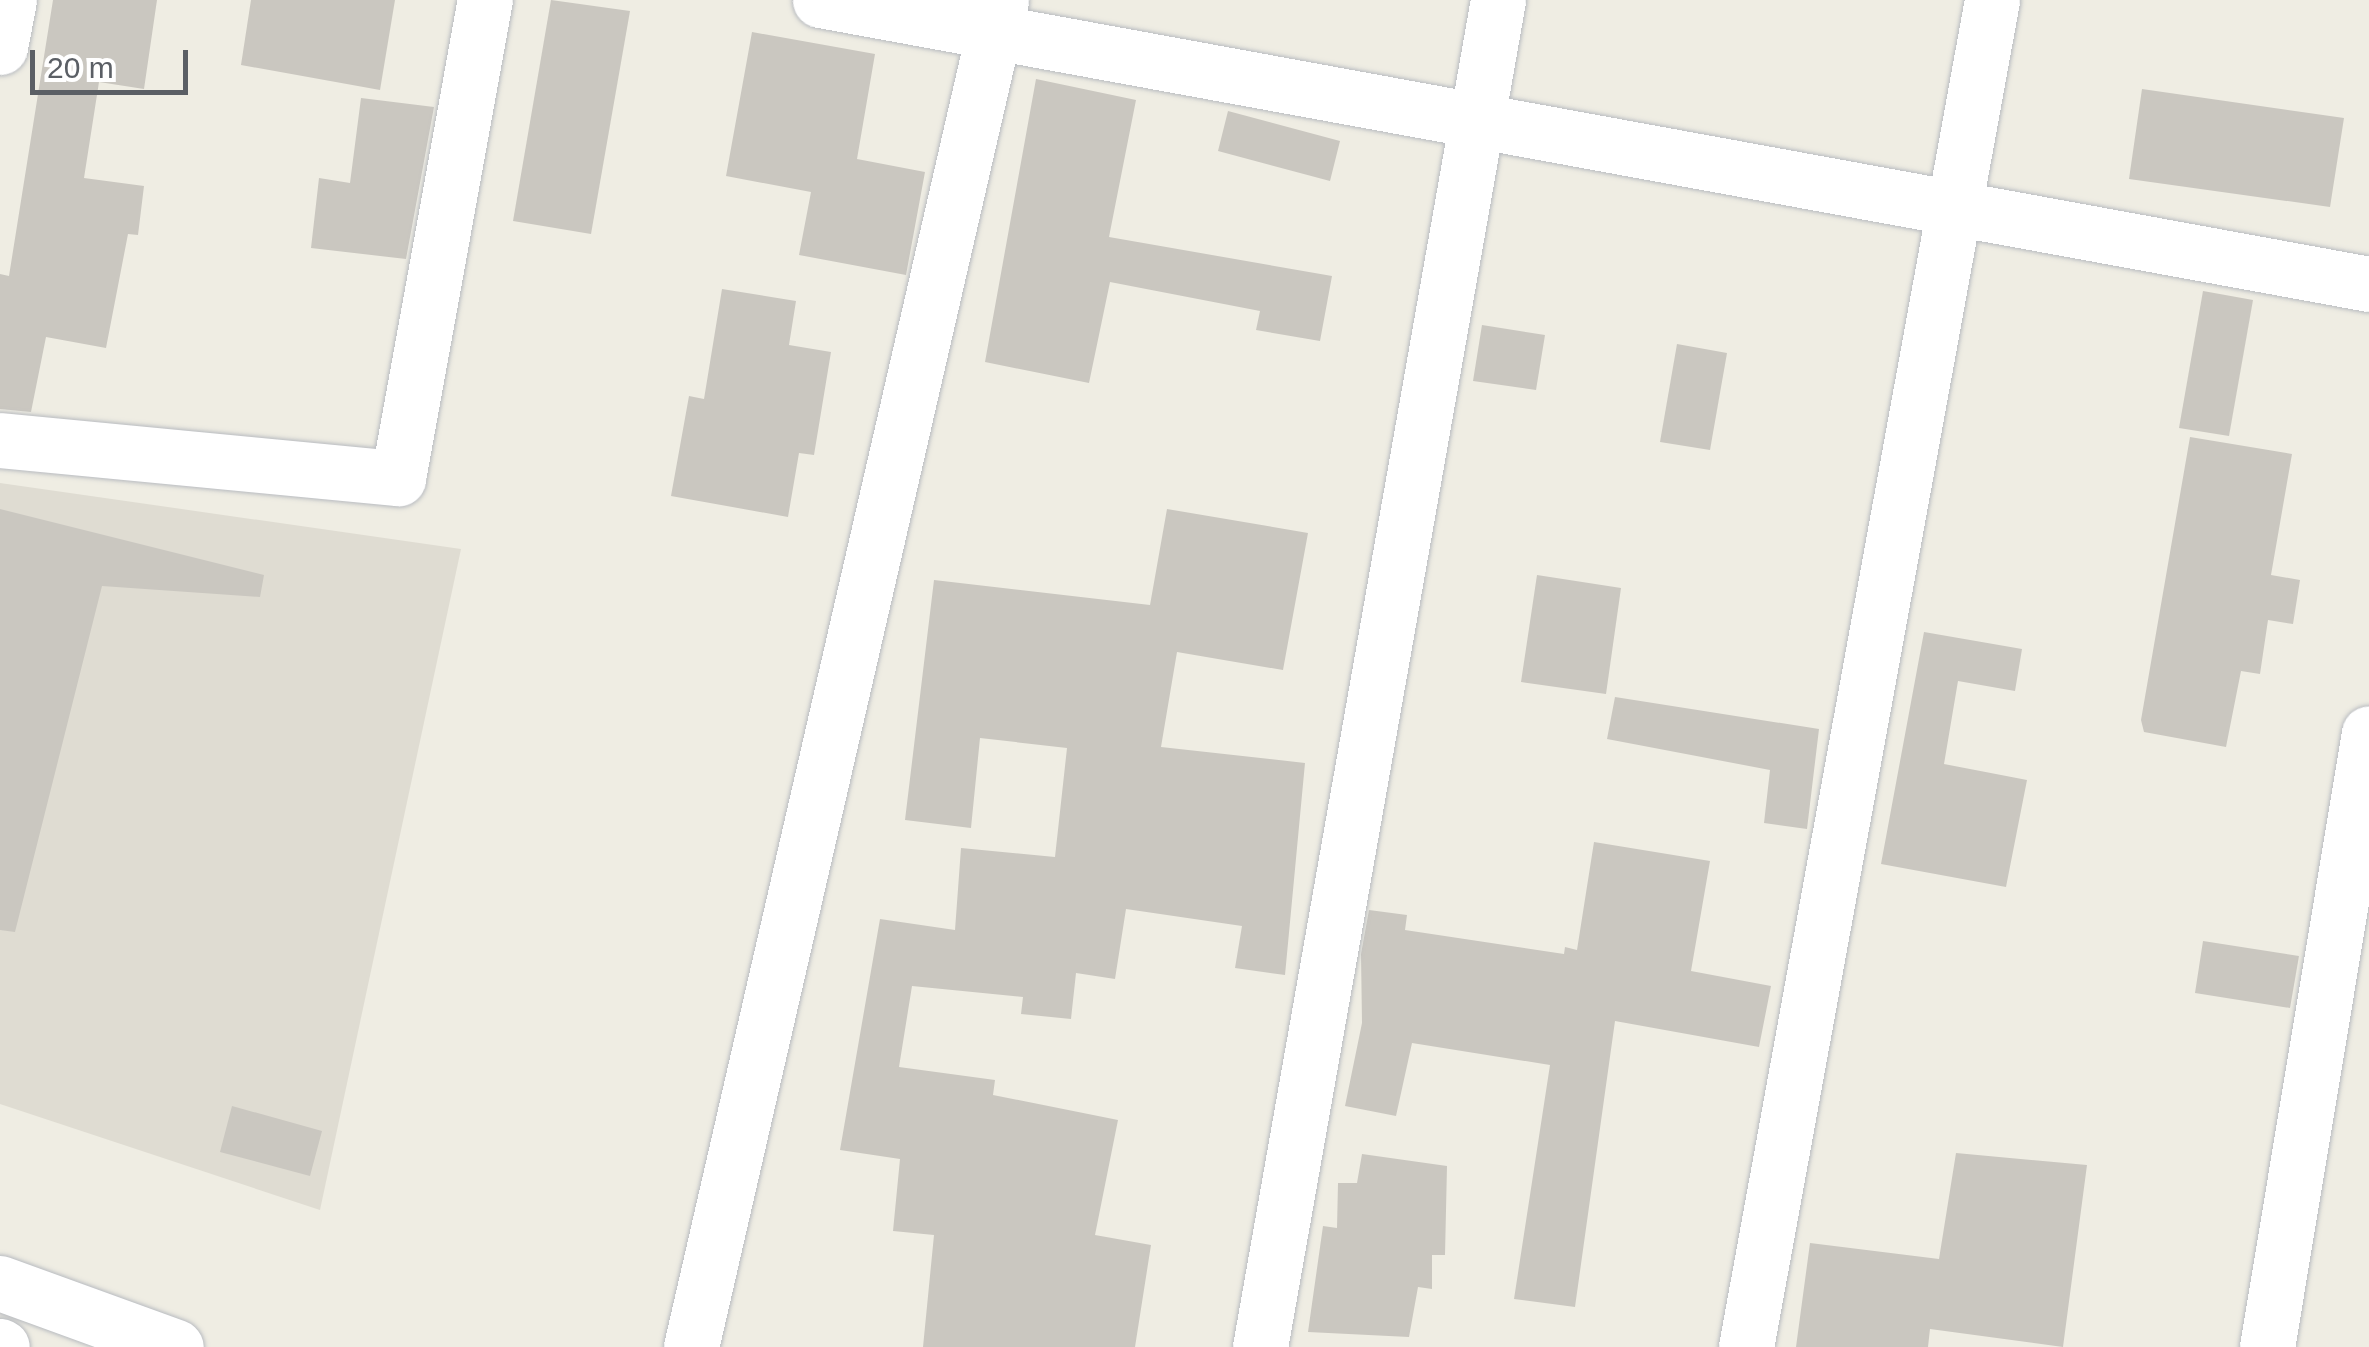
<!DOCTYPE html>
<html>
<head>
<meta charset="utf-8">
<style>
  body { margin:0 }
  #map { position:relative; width:2369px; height:1347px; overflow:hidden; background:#efede3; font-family:Helvetica,sans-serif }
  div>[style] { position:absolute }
  .education>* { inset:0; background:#dfdcd2 }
  .building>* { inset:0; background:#cac7c0 }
  .roads { filter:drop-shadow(0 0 2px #b8bbc0) drop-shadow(0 0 2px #b8bbc0) }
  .minor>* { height:55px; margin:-27.5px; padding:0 27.5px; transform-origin:27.5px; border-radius:27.5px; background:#fff }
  span { translate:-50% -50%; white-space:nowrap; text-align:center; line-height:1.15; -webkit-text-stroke:8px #fff; paint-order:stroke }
  .scale { position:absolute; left:30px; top:50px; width:158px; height:45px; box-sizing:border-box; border:5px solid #5b5f65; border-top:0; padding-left:12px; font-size:30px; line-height:35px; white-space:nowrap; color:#5b5f65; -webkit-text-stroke:8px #fff; paint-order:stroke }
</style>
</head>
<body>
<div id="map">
  <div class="education">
    <div style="clip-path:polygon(0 483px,461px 549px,320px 1210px,0 1104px)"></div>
  </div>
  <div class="building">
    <div style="clip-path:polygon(53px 0,157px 0,144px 89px,99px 82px,84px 178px,144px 186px,138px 235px,128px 234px,106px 348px,46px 337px,31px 412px,0 409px,0 274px,9px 276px)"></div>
    <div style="clip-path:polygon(251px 0,395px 0,380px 90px,241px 65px)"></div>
    <div style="clip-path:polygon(551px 0,630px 11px,591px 234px,513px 221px)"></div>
    <div style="clip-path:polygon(752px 32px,875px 54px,857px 159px,925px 172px,906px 275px,799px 255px,811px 192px,726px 176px)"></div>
    <div style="clip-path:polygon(1036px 79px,1136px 100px,1109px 237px,1332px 276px,1320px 341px,1256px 330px,1260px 311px,1110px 282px,1089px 383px,985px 362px)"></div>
    <div style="clip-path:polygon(2142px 89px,2344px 118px,2330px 207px,2129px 179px)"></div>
    <div style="clip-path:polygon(361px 98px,434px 107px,406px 259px,311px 248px,319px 178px,350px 183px)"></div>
    <div style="clip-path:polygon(1228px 111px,1340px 141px,1330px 181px,1218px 151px)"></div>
    <div style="clip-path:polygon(722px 289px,796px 301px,789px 345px,831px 352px,814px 455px,799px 453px,788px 517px,671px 496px,689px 396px,704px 399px)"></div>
    <div style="clip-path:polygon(2203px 291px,2253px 300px,2229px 436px,2179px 428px)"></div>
    <div style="clip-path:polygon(1482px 325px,1545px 335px,1536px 390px,1473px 381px)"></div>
    <div style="clip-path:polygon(1677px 344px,1727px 353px,1710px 450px,1660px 442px)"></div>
    <div style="clip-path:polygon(2190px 437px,2292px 454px,2271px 575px,2300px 580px,2293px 624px,2268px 620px,2260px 674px,2241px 671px,2226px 747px,2144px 732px,2141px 720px)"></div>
    <div style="clip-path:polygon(0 509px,264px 575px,260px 597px,102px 586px,15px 932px,0 930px)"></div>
    <div style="clip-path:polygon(1167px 509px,1308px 533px,1283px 670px,1177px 652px,1161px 747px,1305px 763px,1285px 975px,1235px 968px,1242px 926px,1126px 909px,1115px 979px,1076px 973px,1071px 1019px,1021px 1014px,1023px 997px,912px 986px,899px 1067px,995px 1080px,993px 1095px,1118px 1120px,1095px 1235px,1151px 1245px,1135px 1347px,923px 1347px,934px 1235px,893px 1231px,900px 1159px,840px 1150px,880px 919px,955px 930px,961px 848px,1055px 857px,1067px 748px,980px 738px,971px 828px,905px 820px,934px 580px,1150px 605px)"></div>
    <div style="clip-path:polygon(1537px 575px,1621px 588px,1606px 694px,1521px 682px)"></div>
    <div style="clip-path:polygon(1924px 632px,2022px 649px,2015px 691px,1958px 681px,1944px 764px,2027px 780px,2006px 887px,1881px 864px)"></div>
    <div style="clip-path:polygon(1615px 697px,1819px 729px,1807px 829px,1764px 823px,1770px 770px,1607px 739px)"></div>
    <div style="clip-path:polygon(1594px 842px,1710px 861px,1691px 971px,1771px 986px,1759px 1047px,1615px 1021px,1575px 1307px,1514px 1299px,1550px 1065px,1412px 1043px,1396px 1116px,1345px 1106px,1362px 1023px,1361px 954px,1369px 910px,1407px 915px,1405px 930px,1564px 954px,1565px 947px,1577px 950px)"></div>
    <div style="clip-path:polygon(2203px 941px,2299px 956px,2290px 1008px,2195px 993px)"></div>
    <div style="clip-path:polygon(232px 1106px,322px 1131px,310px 1176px,220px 1152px)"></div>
    <div style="clip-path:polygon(1956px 1153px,2087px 1165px,2063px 1347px,1930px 1329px,1928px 1347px,1796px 1347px,1810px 1243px,1939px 1259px)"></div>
    <div style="clip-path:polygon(1362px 1154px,1447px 1166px,1445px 1255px,1432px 1255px,1432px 1289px,1418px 1287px,1409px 1337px,1308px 1332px,1323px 1226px,1337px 1228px,1338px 1183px,1357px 1183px)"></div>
  </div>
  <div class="roads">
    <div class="minor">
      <div style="left:820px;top:0;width:1575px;rotate:10.39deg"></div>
      <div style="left:0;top:47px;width:48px;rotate:-79.2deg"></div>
      <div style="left:0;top:440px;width:400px;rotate:5.5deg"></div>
      <div style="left:398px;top:478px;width:486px;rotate:-79.7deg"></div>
      <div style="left:0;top:1283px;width:187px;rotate:20deg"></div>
      <div style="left:0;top:1346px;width:2px;rotate:27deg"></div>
      <div style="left:691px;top:1347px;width:1382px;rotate:-77.04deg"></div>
      <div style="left:1260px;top:1347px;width:1368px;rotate:-79.98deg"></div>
      <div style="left:1746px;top:1347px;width:1369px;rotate:-79.65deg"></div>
      <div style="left:2267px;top:1347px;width:622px;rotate:-80.57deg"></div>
    </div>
  </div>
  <div class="scale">20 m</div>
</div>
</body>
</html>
